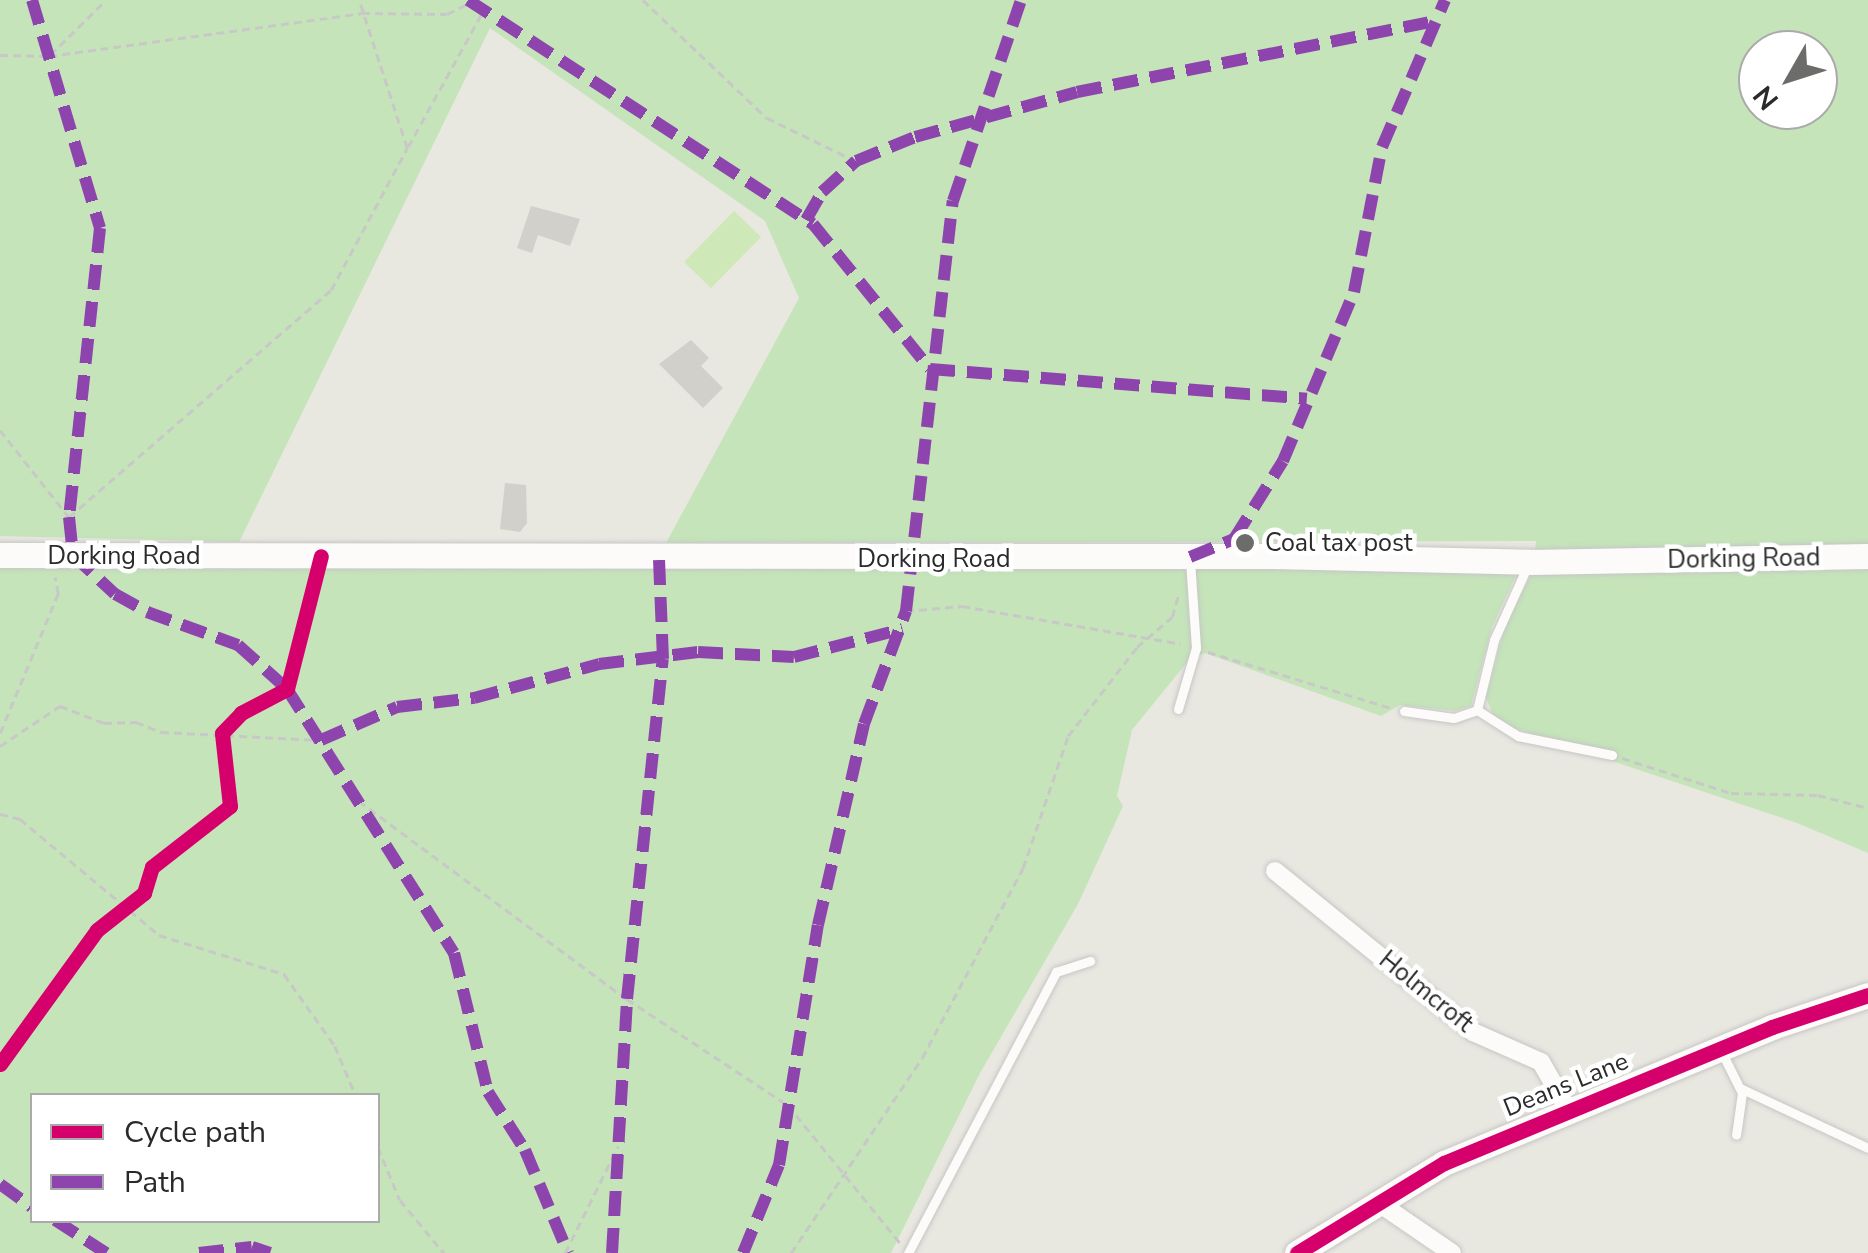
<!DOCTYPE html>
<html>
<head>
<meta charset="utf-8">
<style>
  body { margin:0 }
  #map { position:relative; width:1868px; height:1253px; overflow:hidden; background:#e8e7e0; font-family:"Nunito Sans",sans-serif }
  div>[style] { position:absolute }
  .green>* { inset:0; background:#c5e4ba }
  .pitch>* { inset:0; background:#cee8b8 }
  .building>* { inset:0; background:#d1d0cb }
  .path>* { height:2.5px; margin-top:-1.25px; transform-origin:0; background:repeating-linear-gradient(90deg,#c8c8c7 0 8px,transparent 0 13px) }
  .roads { filter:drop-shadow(0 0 2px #c6c6c5) drop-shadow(0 0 2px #c6c6c5) }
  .lane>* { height:9px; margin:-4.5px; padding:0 4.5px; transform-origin:4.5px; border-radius:4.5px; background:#fcfbfa }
  .street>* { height:18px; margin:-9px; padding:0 9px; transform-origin:9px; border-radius:9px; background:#fcfbfa }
  .secondary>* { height:25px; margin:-12.5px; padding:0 12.5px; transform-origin:12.5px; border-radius:12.5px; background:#fcfbfa }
  .quiet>* { height:12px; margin-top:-6px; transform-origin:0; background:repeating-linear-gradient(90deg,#8e44ad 0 25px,transparent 0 37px) }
  .cycleway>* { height:15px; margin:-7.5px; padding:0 7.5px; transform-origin:7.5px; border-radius:7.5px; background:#d6006c }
  .dots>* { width:28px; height:28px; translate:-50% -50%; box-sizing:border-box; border:5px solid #fff; border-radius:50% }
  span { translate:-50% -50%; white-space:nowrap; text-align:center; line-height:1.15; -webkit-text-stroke:9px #fff; paint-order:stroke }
  .poi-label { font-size:25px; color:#2a2a2a }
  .left { translate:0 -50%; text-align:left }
  .street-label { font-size:25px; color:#2a2a2a }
  .legend { position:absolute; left:30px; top:1093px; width:350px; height:130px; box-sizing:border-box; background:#fff; border:2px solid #aaa; margin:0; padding:12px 18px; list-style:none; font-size:30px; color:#2a2a2a }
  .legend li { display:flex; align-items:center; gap:20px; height:50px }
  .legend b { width:50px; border:2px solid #aaa }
  .north { position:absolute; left:1738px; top:30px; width:100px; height:100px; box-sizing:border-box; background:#fff; border:2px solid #aaa; border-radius:50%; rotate:231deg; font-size:28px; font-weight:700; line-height:40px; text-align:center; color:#2a2a2a }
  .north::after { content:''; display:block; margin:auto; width:35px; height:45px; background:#6c6c6a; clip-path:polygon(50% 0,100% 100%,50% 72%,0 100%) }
</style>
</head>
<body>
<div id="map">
  <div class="green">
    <div style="clip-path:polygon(evenodd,0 0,1868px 0,1868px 853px,1797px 823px,1496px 722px,1486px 698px,1505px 626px,1533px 571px,1536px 541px,666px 543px,799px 298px,765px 221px,490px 28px,239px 542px,0 536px,0 0,1758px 50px,1818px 50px,1818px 110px,1758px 110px,1758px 50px)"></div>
    <div style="clip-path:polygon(evenodd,1513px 565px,1517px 573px,1492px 627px,1471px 706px,1455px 711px,1400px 705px,1381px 716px,1205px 653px,1188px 661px,1132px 730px,1117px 796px,1123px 806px,1078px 904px,980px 1073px,891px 1253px,0 1253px,0 566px,1513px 565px,32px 1096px,378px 1096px,378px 1220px,32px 1220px,32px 1096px)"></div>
  </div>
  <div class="pitch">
    <div style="clip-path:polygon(734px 211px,761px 237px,711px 288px,684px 262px)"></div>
  </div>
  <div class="building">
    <div style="clip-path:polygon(531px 206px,580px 219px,570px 246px,538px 235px,532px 253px,517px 248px)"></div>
    <div style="clip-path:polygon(691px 340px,709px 358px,701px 366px,723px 388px,703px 408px,659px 364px)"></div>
    <div style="clip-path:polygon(505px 483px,526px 485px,527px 523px,520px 532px,500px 529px)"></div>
  </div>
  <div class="path">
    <div style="left:643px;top:0;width:171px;rotate:43.6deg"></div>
    <div style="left:767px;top:118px;width:99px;rotate:25.8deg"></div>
    <div style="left:0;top:55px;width:49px;rotate:1.2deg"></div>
    <div style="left:49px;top:56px;width:316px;rotate:-7.8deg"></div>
    <div style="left:362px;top:13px;width:85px;rotate:0.7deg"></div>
    <div style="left:447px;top:14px;width:25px;rotate:-26deg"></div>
    <div style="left:50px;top:55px;width:78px;rotate:-44.5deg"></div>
    <div style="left:408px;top:147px;width:155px;rotate:-61.1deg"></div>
    <div style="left:0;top:430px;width:111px;rotate:51.6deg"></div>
    <div style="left:69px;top:517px;width:347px;rotate:-40.9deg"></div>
    <div style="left:331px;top:290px;width:161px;rotate:-61.8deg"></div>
    <div style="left:407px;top:148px;width:156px;rotate:-108deg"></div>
    <div style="left:906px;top:611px;width:56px;rotate:-5.1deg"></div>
    <div style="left:962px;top:606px;width:222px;rotate:9.8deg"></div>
    <div style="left:1208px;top:652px;width:191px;rotate:17deg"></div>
    <div style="left:0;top:733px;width:151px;rotate:-67.4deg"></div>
    <div style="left:58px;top:594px;width:17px;rotate:-100deg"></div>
    <div style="left:0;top:746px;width:72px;rotate:-33.7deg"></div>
    <div style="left:60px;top:706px;width:47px;rotate:21.1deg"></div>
    <div style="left:104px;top:723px;width:32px;rotate:-2deg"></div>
    <div style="left:136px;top:722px;width:27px;rotate:22deg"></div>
    <div style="left:161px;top:732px;width:160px;rotate:2.9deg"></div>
    <div style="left:1622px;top:758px;width:114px;rotate:17.8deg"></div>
    <div style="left:1731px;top:793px;width:87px;rotate:1.3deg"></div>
    <div style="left:1818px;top:795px;width:52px;rotate:14.6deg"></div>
    <div style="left:359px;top:801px;width:333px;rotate:36.5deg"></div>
    <div style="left:627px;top:999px;width:193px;rotate:33.4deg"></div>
    <div style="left:788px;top:1105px;width:179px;rotate:50.9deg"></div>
    <div style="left:0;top:814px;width:21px;rotate:14deg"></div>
    <div style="left:20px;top:819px;width:181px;rotate:39.8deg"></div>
    <div style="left:159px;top:935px;width:131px;rotate:17.3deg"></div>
    <div style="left:284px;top:974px;width:88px;rotate:54.7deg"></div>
    <div style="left:335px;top:1046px;width:54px;rotate:67.2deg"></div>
    <div style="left:378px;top:1147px;width:57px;rotate:67.5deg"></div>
    <div style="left:400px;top:1200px;width:69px;rotate:50.3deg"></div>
    <div style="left:565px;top:1253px;width:119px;rotate:-63.6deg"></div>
    <div style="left:791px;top:1253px;width:235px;rotate:-56.1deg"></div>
    <div style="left:922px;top:1058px;width:215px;rotate:-62deg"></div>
    <div style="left:1023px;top:868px;width:139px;rotate:-71.2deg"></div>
    <div style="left:1068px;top:736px;width:113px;rotate:-52.2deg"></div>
    <div style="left:1137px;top:647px;width:46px;rotate:-40.6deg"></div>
    <div style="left:1172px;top:617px;width:26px;rotate:-74deg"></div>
  </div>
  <div class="roads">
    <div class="lane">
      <div style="left:1178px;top:709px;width:64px;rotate:-73.6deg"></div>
      <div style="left:1196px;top:648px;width:88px;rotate:-93.9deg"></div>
      <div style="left:1477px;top:710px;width:72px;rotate:-76.3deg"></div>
      <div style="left:1494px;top:640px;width:80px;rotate:-65.7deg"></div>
      <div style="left:1477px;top:710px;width:49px;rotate:32.4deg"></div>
      <div style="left:1518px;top:736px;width:96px;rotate:11.4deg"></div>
      <div style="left:1404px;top:711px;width:50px;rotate:8deg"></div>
      <div style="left:1454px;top:718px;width:24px;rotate:-19deg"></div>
      <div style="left:1721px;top:1051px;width:47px;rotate:63.4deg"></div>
      <div style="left:1742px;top:1093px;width:42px;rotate:98.1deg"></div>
      <div style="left:1740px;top:1088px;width:141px;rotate:25.1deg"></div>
      <div style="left:908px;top:1253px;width:318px;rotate:-62.2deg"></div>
      <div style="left:1056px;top:972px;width:36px;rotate:-18deg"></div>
    </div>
    <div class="street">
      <div style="left:1275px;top:871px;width:255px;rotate:39.1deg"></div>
      <div style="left:1473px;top:1032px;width:74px;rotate:23.8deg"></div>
      <div style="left:1541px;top:1062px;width:56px;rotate:60.3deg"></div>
      <div style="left:1376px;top:1201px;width:92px;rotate:34.4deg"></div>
    </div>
    <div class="secondary">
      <div style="left:0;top:555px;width:1273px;rotate:0.05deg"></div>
      <div style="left:1273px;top:556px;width:256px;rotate:1.3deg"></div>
      <div style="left:1529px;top:562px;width:339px;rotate:-1deg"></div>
      <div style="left:1297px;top:1253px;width:172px;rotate:-31.5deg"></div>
      <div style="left:1444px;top:1163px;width:355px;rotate:-22.5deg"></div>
      <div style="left:1772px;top:1027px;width:101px;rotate:-18.4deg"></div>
    </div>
  </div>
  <div class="quiet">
    <div style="left:32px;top:0;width:238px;rotate:73.4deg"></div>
    <div style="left:100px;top:228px;width:291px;rotate:96.1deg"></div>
    <div style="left:69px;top:517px;width:38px;rotate:84deg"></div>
    <div style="left:73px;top:555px;width:57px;rotate:42.9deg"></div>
    <div style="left:115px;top:594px;width:37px;rotate:29deg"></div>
    <div style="left:147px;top:612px;width:97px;rotate:19.9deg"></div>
    <div style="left:238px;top:645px;width:66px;rotate:41.9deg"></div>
    <div style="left:287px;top:689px;width:312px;rotate:57.7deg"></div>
    <div style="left:454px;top:953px;width:143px;rotate:76.3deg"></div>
    <div style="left:488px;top:1092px;width:69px;rotate:57.5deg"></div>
    <div style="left:525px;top:1150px;width:112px;rotate:67.3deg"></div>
    <div style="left:468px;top:0;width:411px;rotate:33deg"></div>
    <div style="left:813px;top:224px;width:186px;rotate:51.1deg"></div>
    <div style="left:930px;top:369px;width:378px;rotate:4.5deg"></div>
    <div style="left:806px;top:220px;width:32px;rotate:-60deg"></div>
    <div style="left:822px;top:192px;width:46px;rotate:-42.4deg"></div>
    <div style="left:856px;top:161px;width:64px;rotate:-22.1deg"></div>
    <div style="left:915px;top:137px;width:168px;rotate:-15.5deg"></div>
    <div style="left:1077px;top:92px;width:366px;rotate:-11.2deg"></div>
    <div style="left:1190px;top:557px;width:48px;rotate:-22.2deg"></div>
    <div style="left:1234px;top:539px;width:92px;rotate:-57.9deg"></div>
    <div style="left:1283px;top:461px;width:183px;rotate:-67.2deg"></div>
    <div style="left:1354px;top:292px;width:148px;rotate:-79.1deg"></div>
    <div style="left:1382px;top:147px;width:160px;rotate:-66.8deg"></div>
    <div style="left:321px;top:740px;width:83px;rotate:-23.5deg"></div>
    <div style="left:397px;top:707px;width:78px;rotate:-6.7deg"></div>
    <div style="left:474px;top:698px;width:130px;rotate:-15.2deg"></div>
    <div style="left:599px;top:664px;width:100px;rotate:-6.9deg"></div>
    <div style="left:698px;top:652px;width:96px;rotate:3deg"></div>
    <div style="left:794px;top:657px;width:112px;rotate:-14.5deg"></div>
    <div style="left:0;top:1184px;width:39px;rotate:36deg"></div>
    <div style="left:55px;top:1220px;width:61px;rotate:32.9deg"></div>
    <div style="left:199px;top:1253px;width:53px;rotate:-6.5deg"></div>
    <div style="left:252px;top:1247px;width:19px;rotate:18deg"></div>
    <div style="left:612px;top:1253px;width:254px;rotate:-86.6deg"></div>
    <div style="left:627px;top:999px;width:342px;rotate:-84deg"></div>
    <div style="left:663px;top:659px;width:99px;rotate:-92.3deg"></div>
    <div style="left:743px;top:1253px;width:95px;rotate:-67.8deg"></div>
    <div style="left:779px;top:1165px;width:243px;rotate:-80.8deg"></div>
    <div style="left:818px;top:925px;width:206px;rotate:-77.1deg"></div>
    <div style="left:864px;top:724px;width:121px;rotate:-69.6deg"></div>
    <div style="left:906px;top:611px;width:413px;rotate:-83.5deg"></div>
    <div style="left:953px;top:201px;width:212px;rotate:-71.3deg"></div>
  </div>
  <div class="cycleway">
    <div style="left:0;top:1064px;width:165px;rotate:-54.1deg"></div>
    <div style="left:97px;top:930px;width:60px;rotate:-38.2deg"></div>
    <div style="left:144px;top:893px;width:27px;rotate:-73deg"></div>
    <div style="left:152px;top:867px;width:99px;rotate:-38deg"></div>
    <div style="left:230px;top:806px;width:73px;rotate:-96.3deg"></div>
    <div style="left:222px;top:733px;width:28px;rotate:-46deg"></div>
    <div style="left:241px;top:713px;width:52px;rotate:-27.6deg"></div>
    <div style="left:287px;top:689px;width:137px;rotate:-75.7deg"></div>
    <div style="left:1297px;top:1253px;width:172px;rotate:-31.5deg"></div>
    <div style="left:1444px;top:1163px;width:355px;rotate:-22.5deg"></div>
    <div style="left:1772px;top:1027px;width:101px;rotate:-18.4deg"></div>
  </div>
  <div class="dots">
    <div style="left:1245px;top:543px;background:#6c6c6a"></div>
  </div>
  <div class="poi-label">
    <span class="left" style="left:1265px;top:543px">Coal tax post</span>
  </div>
  <div class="street-label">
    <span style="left:124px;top:556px">Dorking Road</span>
    <span style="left:934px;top:559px">Dorking Road</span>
    <span style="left:1744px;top:559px;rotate:-1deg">Dorking Road</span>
    <span style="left:1426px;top:992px;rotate:39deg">Holmcroft</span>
    <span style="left:1566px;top:1085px;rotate:-22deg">Deans Lane</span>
  </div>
  <ul class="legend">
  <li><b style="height:12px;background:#d6006c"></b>Cycle path</li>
  <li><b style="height:12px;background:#8e44ad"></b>Path</li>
  </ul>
  <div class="north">N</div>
</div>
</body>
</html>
